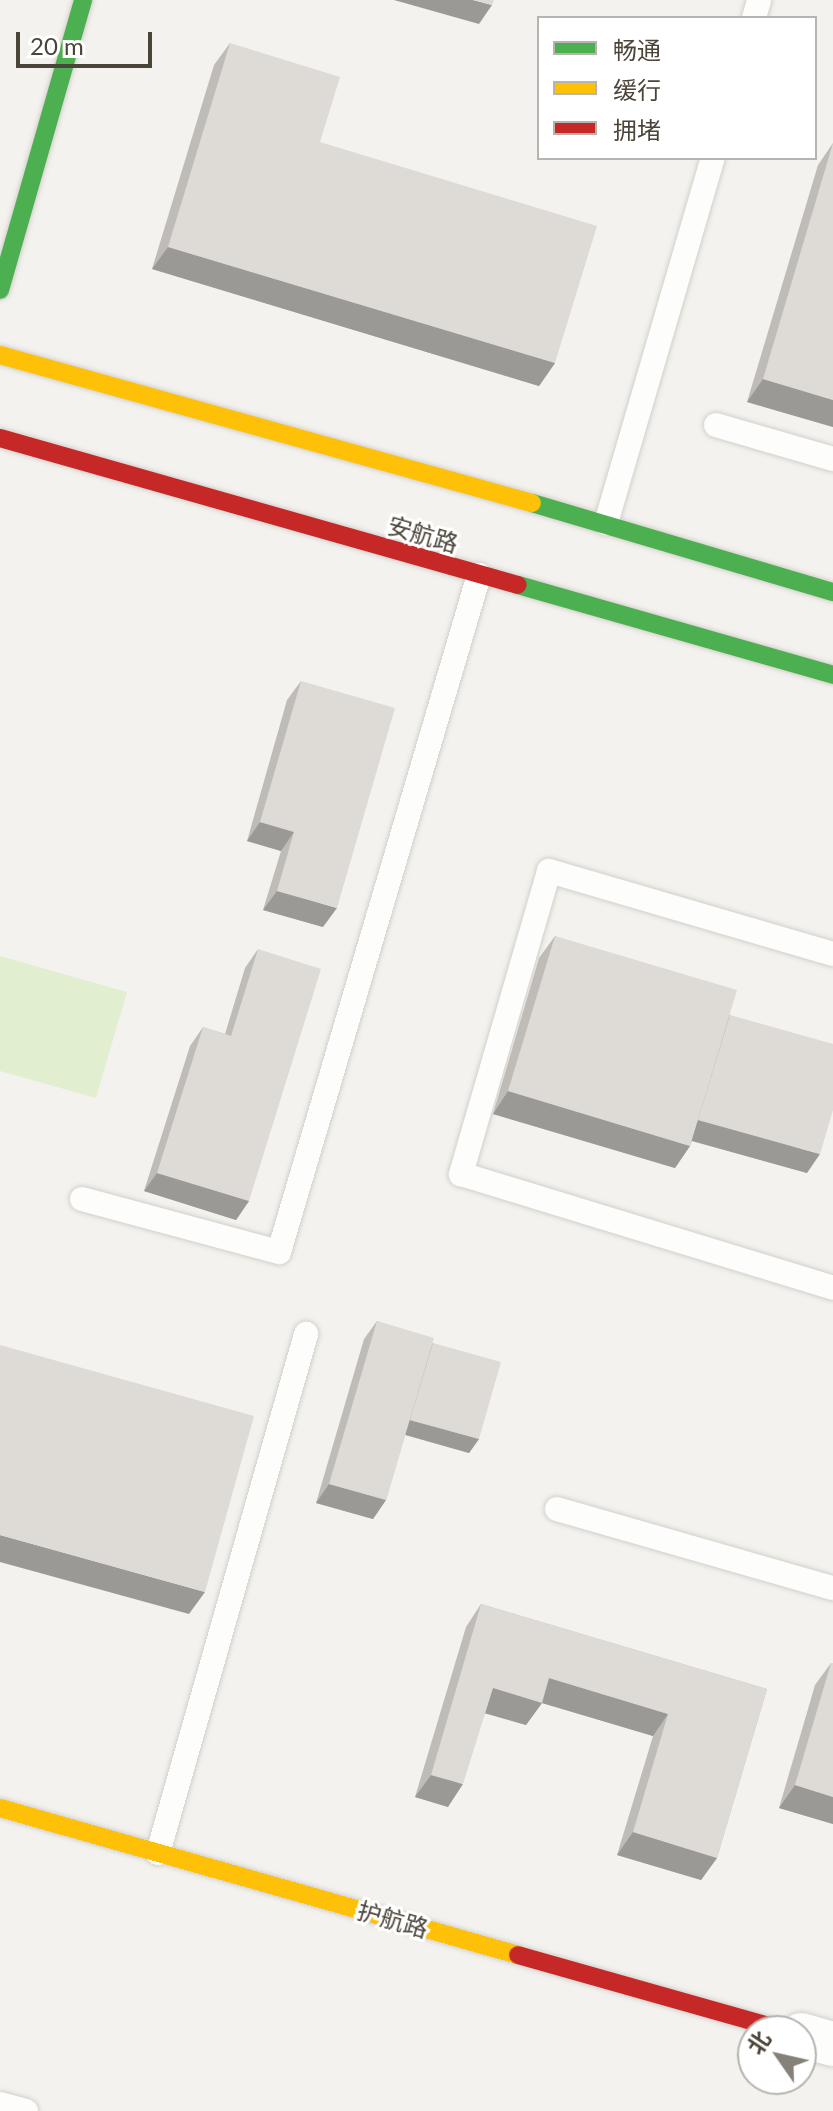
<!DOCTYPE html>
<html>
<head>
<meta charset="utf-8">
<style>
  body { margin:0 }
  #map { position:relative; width:833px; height:2111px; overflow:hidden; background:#f4f2ee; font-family:Lato,"Noto Sans SC",sans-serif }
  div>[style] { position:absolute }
  .green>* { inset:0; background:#e1eecf }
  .roads { filter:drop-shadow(0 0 2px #d2d0cb) drop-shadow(0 0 2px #d2d0cb) }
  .lane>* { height:24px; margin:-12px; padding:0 12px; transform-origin:12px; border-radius:12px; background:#fdfdfc }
  .street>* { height:44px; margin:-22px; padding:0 22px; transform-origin:22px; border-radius:22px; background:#fdfdfc }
  .fast>* { height:18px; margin:-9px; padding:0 9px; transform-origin:9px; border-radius:9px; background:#4caf50 }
  .slow>* { height:18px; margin:-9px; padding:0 9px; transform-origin:9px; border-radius:9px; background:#ffc107 }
  .jam>* { height:18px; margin:-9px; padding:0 9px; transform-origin:9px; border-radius:9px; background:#c62828 }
  .wall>* { inset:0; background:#bfbcb8 }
  .shaded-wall>* { inset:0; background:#9b9996 }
  .building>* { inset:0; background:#dedbd6 }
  span { translate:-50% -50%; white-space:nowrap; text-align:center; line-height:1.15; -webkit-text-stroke:6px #fff; paint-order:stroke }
  .street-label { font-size:24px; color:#4b4439 }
  .legend { position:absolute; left:537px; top:16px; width:280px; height:144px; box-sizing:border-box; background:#fff; border:2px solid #b7b4b0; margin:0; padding:10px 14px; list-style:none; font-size:24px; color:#4b4439 }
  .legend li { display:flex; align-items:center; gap:16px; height:40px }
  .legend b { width:40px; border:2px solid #b7b4b0 }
  .north { position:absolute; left:737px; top:2015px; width:80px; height:80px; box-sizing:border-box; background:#fff; border:2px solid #b7b4b0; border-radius:50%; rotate:304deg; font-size:22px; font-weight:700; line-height:32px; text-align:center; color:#4b4439 }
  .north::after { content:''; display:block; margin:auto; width:28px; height:36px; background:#868178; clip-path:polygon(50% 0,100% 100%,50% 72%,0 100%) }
  .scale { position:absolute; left:16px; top:32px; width:136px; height:36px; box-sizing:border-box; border:4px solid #4b4439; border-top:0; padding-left:10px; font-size:24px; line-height:28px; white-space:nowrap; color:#4b4439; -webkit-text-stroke:6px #fff; paint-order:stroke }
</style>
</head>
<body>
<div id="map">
  <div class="green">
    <div style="clip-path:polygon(0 956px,127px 992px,96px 1098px,0 1071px)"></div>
  </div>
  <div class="roads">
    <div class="lane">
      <div style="left:754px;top:18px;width:19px;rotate:-74deg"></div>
      <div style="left:716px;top:425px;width:122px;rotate:16.2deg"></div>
      <div style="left:606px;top:523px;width:380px;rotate:-73.7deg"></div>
      <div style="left:833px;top:954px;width:296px;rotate:-163.7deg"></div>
      <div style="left:549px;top:871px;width:316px;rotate:106.2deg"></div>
      <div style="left:461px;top:1174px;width:389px;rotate:17deg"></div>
      <div style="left:82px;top:1199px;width:204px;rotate:15.1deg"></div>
      <div style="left:279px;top:1252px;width:706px;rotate:-73.54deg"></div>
      <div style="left:557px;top:1509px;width:287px;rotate:16deg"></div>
      <div style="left:158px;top:1853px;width:540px;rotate:-74.08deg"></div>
      <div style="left:0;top:2104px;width:27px;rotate:15deg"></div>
    </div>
    <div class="street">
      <div style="left:801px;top:2035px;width:33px;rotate:16deg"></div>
    </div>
    <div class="fast">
      <div style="left:0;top:290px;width:302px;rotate:-74deg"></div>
      <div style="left:532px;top:503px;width:314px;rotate:16.5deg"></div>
      <div style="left:518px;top:585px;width:328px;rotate:15.9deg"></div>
    </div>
    <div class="slow">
      <div style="left:0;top:355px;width:552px;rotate:15.55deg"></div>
      <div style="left:0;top:1808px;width:538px;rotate:15.84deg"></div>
    </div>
    <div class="jam">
      <div style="left:0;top:438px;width:538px;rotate:15.84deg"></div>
      <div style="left:518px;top:1955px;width:280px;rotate:15.8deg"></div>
    </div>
  </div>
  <div class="wall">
    <div style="clip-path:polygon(230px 43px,320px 142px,555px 363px,539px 386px,152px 269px,214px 65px)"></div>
    <div style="clip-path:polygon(833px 143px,833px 427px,747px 402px,818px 165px)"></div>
    <div style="clip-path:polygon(301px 681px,323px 927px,263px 910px,281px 851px,247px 841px,287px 700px)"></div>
    <div style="clip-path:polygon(555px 936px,730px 1015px,807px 1173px,692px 1141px,690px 1146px,675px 1168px,493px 1114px,539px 958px)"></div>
    <div style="clip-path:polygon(258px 949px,249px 1201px,236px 1220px,144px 1191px,190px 1046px,203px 1027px,225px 1034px,245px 968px)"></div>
    <div style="clip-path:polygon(377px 1321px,433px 1343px,479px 1439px,469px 1453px,405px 1435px,386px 1500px,373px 1519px,316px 1503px,364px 1339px)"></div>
    <div style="clip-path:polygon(481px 1604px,767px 1689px,717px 1858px,701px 1880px,617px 1855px,653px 1736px,542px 1703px,526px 1725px,485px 1713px,448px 1807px,415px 1797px,466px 1627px)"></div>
    <div style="clip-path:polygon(831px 1663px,833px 1663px,833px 1824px,779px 1808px,815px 1685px)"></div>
  </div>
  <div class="shaded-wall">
    <div style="clip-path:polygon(394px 0,473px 0,492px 5px,479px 24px)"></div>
    <div style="clip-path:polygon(168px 247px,555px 363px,539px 386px,152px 269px)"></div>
    <div style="clip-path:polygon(763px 379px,833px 400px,833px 427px,747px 402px)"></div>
    <div style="clip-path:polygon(260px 822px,294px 832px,281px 851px,247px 841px)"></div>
    <div style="clip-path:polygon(277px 891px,337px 908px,323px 927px,263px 910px)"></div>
    <div style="clip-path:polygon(508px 1091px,690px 1146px,675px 1168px,493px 1114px)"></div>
    <div style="clip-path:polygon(698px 1120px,820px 1154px,807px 1173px,685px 1139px)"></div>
    <div style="clip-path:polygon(157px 1173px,249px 1201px,236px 1220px,144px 1191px)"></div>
    <div style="clip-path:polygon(409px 1420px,479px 1439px,469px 1453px,399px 1433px)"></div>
    <div style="clip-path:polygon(329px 1484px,386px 1500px,373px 1519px,316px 1503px)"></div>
    <div style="clip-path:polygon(0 1535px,205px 1592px,189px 1614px,0 1562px)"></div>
    <div style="clip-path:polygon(549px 1678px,668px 1714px,653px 1736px,542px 1703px,526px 1725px,477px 1711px,493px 1688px)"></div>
    <div style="clip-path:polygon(431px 1775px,463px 1784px,448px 1807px,415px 1797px)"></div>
    <div style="clip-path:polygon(795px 1785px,833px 1797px,833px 1824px,779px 1808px)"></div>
    <div style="clip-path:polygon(633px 1832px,717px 1858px,701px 1880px,617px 1855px)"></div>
  </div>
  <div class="building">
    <div style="clip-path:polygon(473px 0,494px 0,492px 5px)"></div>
    <div style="clip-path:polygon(230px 43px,340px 77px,320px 142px,597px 226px,555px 363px,168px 247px)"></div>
    <div style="clip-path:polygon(833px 143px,833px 400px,763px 379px)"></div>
    <div style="clip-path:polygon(301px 681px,395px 708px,337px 908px,277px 891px,294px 832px,260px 822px)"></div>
    <div style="clip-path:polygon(555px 936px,737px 990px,690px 1146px,508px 1091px)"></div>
    <div style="clip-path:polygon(258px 949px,321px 969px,249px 1201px,157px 1173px,203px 1027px,231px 1036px)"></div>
    <div style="clip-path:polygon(730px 1015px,833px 1044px,833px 1110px,820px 1154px,698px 1120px)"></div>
    <div style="clip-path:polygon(377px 1321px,434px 1338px,386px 1500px,329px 1484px)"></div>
    <div style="clip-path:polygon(433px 1343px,501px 1362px,479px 1439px,410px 1420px)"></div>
    <div style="clip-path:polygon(0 1345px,254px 1416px,205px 1592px,0 1535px)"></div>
    <div style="clip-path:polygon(481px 1604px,767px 1689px,717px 1858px,633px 1832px,668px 1714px,549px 1678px,542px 1703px,493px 1688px,463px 1784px,431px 1775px)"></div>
    <div style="clip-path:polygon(831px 1663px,833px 1663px,833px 1797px,795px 1785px)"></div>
  </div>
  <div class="street-label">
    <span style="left:423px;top:534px;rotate:16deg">安航路</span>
    <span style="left:393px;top:1919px;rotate:16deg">护航路</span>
  </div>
  <ul class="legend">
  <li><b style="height:10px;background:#4caf50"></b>畅通</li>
  <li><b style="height:10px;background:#ffc107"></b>缓行</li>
  <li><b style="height:10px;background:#c62828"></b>拥堵</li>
  </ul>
  <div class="north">北</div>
  <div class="scale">20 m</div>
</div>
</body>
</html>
